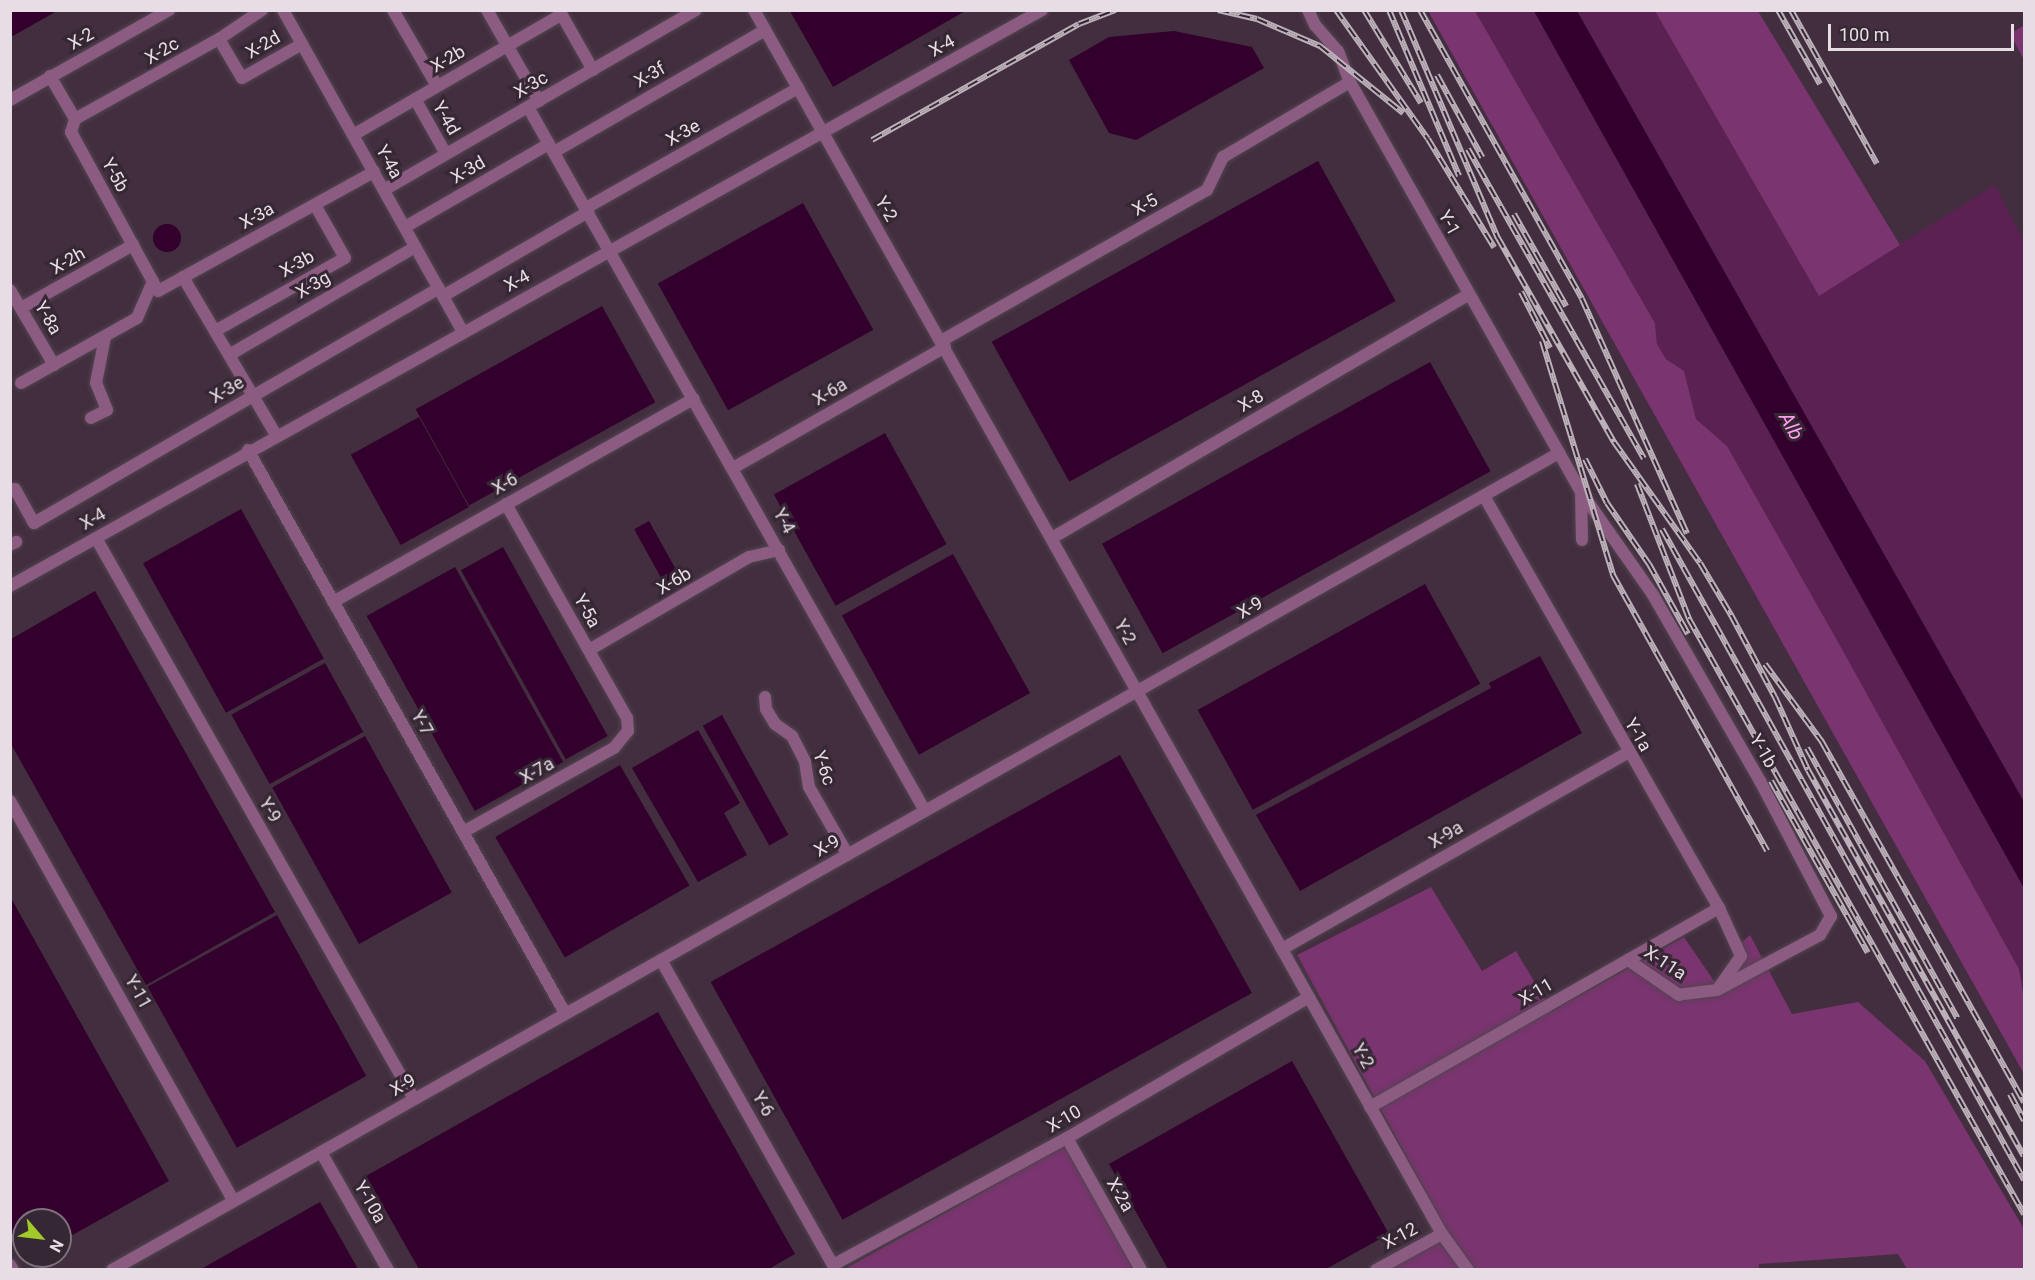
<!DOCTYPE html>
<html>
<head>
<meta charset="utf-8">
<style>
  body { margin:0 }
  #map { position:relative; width:2035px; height:1280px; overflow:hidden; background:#352733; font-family:Roboto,sans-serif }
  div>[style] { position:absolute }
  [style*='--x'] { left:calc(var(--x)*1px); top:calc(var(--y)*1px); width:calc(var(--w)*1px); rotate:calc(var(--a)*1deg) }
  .built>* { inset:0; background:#422e3e }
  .green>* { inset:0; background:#5a2152 }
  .forest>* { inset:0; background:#7a346f }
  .water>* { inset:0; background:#33002d; transform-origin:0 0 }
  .round { border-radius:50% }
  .roads { filter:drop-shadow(0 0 2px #51444f) drop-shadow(0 0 2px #51444f) }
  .minor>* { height:12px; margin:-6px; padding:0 6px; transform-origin:6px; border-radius:6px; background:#8b5b82 }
  .rail>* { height:6px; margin-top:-3px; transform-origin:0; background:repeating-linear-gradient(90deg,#352733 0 11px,#bcb1ba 0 22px); box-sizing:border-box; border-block:2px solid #bcb1ba }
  span { translate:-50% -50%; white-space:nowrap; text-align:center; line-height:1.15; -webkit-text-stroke:6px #352733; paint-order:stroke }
  .street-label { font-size:18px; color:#e7dde5 }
  .water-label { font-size:20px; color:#ff9ced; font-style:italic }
  .frame { position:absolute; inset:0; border:12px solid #e7dde5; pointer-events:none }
  .north { position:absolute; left:12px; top:1208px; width:60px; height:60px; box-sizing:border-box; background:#352733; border:2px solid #7c707a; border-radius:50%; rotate:118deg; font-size:16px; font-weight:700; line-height:24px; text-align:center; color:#e7dde5 }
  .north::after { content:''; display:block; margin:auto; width:21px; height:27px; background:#a1c92a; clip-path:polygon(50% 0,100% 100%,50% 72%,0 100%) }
  .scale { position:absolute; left:1828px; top:24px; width:186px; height:27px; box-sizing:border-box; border:3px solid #e7dde5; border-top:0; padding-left:8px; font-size:18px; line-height:21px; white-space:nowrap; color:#e7dde5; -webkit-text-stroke:4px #352733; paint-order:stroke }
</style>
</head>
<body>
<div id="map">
  <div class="built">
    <i style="clip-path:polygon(evenodd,10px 11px,1428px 11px,2024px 1074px,2024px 1269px,11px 1269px,10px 11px,24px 1220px,60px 1220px,60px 1256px,24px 1256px,24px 1220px)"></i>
    <i style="clip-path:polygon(1642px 11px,2024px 11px,2024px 688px)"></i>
  </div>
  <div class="green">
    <i style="clip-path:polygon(1475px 11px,1534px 11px,2024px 888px,2024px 997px,2019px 969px,1727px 446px,1696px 419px,1684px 372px,1666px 359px,1657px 344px,1655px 323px)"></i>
    <i style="clip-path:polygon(1577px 11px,1655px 11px,1819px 295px,1995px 185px,2024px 241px,2024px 802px)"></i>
  </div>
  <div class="forest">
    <i style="clip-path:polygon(1428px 11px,1475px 11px,1655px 323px,1657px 344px,1666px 359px,1684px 371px,1696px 419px,1727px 446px,1838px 642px,2019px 969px,2024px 997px,2024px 1074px)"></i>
    <i style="clip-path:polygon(1655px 11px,1758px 11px,1900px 245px,1819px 296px)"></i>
    <i style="clip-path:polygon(2024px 25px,2024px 60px,2010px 34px)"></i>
    <i style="clip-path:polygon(1431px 887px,1482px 971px,1516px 951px,1552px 1011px,1684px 937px,1714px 981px,1743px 963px,1741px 943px,1750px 935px,1792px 1014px,1858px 1002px,1925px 1061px,2024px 1229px,2024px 1269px,1907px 1269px,1898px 1254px,1759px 1264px,1759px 1270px,1375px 1269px,1447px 1231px,1297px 955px)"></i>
    <i style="clip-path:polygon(1065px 1146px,1136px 1269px,843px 1270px)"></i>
  </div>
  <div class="water">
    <i style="clip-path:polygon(11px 10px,57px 10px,57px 11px,11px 37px)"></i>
    <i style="clip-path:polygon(967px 10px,833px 87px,790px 11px,790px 10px)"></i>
    <i style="clip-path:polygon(1534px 11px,1577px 11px,2024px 802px,2024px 888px)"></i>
    <i style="clip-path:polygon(1174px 31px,1252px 47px,1264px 68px,1136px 140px,1109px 133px,1069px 60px,1109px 37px)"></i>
    <i style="left:1318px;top:161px;width:160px;height:373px;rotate:61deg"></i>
    <i style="left:803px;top:203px;width:145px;height:166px;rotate:61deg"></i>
    <i class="round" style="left:153px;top:224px;width:28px;height:28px"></i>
    <i style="left:602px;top:306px;width:110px;height:213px;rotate:61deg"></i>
    <i style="left:1430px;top:362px;width:125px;height:375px;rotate:61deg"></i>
    <i style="left:419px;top:417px;width:103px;height:78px;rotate:61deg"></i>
    <i style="left:885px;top:433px;width:127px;height:127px;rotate:61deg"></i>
    <i style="left:241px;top:509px;width:171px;height:112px;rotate:61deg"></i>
    <i style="left:649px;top:521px;width:63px;height:17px;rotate:61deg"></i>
    <i style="left:503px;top:547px;width:216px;height:48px;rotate:61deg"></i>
    <i style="left:953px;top:554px;width:159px;height:127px;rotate:61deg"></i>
    <i style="left:455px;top:567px;width:223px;height:101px;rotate:61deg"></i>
    <i style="left:1425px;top:584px;width:114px;height:260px;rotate:61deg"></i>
    <i style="clip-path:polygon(95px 591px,275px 912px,146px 985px,11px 744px,11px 639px)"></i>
    <i style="clip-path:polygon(1540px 656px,1582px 733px,1300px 891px,1256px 815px,1491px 688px,1489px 683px)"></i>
    <i style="left:325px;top:663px;width:79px;height:107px;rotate:61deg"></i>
    <i style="left:722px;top:715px;width:137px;height:22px;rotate:61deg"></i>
    <i style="clip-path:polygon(698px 730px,740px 803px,724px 813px,747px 855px,698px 882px,632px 768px)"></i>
    <i style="left:365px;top:736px;width:179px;height:106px;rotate:61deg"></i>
    <i style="left:1120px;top:755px;width:272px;height:468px;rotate:61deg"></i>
    <i style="left:620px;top:765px;width:139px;height:144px;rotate:60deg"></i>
    <i style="clip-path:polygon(11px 898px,169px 1181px,60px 1242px,60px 1220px,24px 1220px,24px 1256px,10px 1232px)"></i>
    <i style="left:277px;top:915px;width:184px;height:148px;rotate:61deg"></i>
    <i style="clip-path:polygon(658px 1012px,795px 1254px,767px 1270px,419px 1269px,366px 1176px)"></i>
    <i style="clip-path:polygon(1292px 1061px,1389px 1234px,1326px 1269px,1168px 1269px,1109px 1164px)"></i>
    <i style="clip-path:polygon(320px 1202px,358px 1269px,201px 1269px)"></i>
  </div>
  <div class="roads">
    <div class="minor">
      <i style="--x:283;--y:10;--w:369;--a:60.8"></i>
      <i style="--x:393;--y:10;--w:88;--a:59.9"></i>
      <i style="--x:487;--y:10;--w:105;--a:60.3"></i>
      <i style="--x:559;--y:10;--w:69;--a:60.5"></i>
      <i style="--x:754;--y:10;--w:1404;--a:60.66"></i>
      <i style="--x:1442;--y:1234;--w:44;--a:54.2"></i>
      <i style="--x:1308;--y:10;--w:17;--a:65"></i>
      <i style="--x:1315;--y:25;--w:35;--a:49"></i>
      <i style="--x:1338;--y:51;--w:33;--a:69"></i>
      <i style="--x:1350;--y:82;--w:471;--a:60.6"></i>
      <i style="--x:1581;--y:492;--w:48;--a:88.8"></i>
      <i style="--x:219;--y:39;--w:45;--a:59.5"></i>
      <i style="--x:242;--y:78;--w:69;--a:-29.5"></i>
      <i style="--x:50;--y:76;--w:50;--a:59.8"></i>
      <i style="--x:75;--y:119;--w:14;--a:107"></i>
      <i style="--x:71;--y:132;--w:181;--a:61.3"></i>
      <i style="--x:158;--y:291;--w:247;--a:-28.9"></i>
      <i style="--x:415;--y:99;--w:63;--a:60.6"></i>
      <i style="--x:10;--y:100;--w:183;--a:-29.5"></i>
      <i style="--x:528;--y:107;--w:808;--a:60.58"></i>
      <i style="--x:75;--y:119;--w:165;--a:-29.1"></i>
      <i style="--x:219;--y:39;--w:52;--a:-34"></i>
      <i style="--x:353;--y:135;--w:240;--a:-30"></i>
      <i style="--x:554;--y:152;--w:244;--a:-30"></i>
      <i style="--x:384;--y:190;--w:360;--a:-30"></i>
      <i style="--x:586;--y:208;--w:244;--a:-29.5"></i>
      <i style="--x:405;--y:227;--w:166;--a:-30"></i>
      <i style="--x:183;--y:277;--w:183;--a:59.5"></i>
      <i style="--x:10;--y:290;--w:87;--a:59.6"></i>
      <i style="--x:443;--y:296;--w:168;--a:-30.1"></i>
      <i style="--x:21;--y:308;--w:129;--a:-29.4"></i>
      <i style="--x:215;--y:331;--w:149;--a:-29.3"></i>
      <i style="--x:345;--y:258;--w:61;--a:-119.5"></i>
      <i style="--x:941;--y:341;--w:306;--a:-29.6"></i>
      <i style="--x:1207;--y:190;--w:37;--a:-64"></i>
      <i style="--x:1223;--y:157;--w:147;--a:-30.6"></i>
      <i style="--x:229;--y:355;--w:215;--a:-30.1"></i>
      <i style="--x:21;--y:383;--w:133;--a:-29.3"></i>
      <i style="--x:137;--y:318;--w:40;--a:-66.6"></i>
      <i style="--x:91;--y:418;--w:18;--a:-27"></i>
      <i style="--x:107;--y:410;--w:29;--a:-112"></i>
      <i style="--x:96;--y:383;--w:47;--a:-78.9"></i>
      <i style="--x:248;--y:450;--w:646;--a:60.62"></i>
      <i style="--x:733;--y:468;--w:244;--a:-29.7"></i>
      <i style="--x:10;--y:491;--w:5;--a:-22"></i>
      <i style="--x:15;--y:489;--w:39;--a:61"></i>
      <i style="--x:34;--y:523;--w:468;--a:-30.1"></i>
      <i style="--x:1581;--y:492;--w:126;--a:55"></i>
      <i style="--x:1653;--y:595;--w:215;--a:60.1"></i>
      <i style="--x:1760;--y:781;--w:153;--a:62.3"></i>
      <i style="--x:1831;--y:916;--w:22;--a:120"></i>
      <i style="--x:1820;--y:935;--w:117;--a:151.9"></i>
      <i style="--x:1717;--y:990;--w:38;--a:173"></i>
      <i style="--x:1679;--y:995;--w:62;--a:-145.5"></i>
      <i style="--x:1484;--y:496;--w:474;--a:60.3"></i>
      <i style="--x:1719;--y:908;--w:53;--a:65.4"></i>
      <i style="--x:1741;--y:956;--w:40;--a:124.9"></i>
      <i style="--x:96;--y:538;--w:645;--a:60.45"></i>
      <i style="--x:1052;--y:538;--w:482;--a:-30.3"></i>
      <i style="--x:10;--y:545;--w:7;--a:-27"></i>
      <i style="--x:10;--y:586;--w:1182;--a:-29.17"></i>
      <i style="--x:333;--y:602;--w:414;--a:-29.4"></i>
      <i style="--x:589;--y:650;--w:185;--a:-30.2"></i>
      <i style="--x:749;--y:557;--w:31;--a:-13"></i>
      <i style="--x:765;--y:697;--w:12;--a:85"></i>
      <i style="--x:766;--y:709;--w:17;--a:59"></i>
      <i style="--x:775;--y:724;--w:21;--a:35"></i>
      <i style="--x:792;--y:736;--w:29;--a:63"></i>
      <i style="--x:805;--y:762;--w:25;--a:81"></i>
      <i style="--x:809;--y:787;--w:78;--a:60.2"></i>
      <i style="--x:10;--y:801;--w:458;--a:60.8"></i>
      <i style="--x:463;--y:832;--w:173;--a:-29.1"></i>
      <i style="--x:614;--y:748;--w:22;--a:-51"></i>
      <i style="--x:628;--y:731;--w:13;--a:-94"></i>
      <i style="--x:627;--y:718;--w:246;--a:-119.5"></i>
      <i style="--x:1282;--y:949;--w:397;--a:-29.6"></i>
      <i style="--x:661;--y:960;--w:350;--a:60.6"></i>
      <i style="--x:833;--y:1265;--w:266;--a:-28.5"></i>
      <i style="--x:1067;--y:1138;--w:280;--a:-30.2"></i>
      <i style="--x:1370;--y:1107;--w:402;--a:-29.7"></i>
      <i style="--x:1067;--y:1138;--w:151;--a:60.7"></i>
      <i style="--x:321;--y:1152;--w:136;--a:60.4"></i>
      <i style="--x:10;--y:1265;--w:6;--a:59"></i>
      <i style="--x:112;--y:1270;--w:1662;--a:-29.45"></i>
      <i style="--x:1376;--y:1270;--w:75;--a:-28.6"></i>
    </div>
  </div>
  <div class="rail">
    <i style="--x:1218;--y:10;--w:40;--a:13"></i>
    <i style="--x:1257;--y:19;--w:69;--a:23.2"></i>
    <i style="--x:1320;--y:46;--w:107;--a:38.9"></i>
    <i style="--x:1336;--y:10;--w:158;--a:54.5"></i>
    <i style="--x:1428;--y:139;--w:127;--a:58.6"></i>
    <i style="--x:1364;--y:10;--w:109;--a:58.5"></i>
    <i style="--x:1389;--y:10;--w:180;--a:67.1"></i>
    <i style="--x:1401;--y:10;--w:248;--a:67"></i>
    <i style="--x:1498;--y:238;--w:235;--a:60.4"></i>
    <i style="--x:1614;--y:442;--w:148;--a:54.6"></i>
    <i style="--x:1700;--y:563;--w:61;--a:59.2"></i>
    <i style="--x:1731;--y:615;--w:93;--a:61.8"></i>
    <i style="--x:1775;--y:697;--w:80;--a:65.7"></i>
    <i style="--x:1808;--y:770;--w:442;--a:60.8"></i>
    <i style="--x:1420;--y:10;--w:331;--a:60.7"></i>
    <i style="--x:1582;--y:299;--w:257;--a:65.9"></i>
    <i style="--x:1778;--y:10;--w:85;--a:60.4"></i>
    <i style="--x:1791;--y:10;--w:176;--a:60.8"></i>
    <i style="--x:1437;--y:75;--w:94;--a:61.2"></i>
    <i style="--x:872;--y:140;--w:237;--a:-29.3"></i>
    <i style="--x:1079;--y:24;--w:39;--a:-21"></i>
    <i style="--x:1468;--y:149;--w:356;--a:60.4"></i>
    <i style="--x:1514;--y:214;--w:106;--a:60.5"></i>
    <i style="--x:1521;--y:292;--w:63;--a:62.6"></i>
    <i style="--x:1542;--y:341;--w:245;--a:73.1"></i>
    <i style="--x:1613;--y:575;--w:316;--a:60.8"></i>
    <i style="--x:1585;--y:459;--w:49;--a:63.4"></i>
    <i style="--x:1607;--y:503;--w:74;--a:55.5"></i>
    <i style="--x:1649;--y:564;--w:80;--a:60.9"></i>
    <i style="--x:1637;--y:484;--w:145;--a:68.9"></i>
    <i style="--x:1689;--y:619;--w:683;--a:60.62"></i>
    <i style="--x:1662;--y:529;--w:745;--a:60.92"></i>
    <i style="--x:1765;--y:664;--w:97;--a:53.8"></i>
    <i style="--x:1822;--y:742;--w:413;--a:60.7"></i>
    <i style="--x:1807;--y:748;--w:309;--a:60.9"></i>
    <i style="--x:1771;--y:781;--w:197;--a:60.6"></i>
    <i style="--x:2010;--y:1094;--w:30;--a:62"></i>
  </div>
  <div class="street-label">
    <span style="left:81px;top:39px;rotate:-29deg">X-2</span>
    <span style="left:263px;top:45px;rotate:-30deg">X-2d</span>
    <span style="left:942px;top:46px;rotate:-29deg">X-4</span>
    <span style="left:162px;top:51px;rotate:-30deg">X-2c</span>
    <span style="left:448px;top:59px;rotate:-30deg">X-2b</span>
    <span style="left:650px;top:75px;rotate:-30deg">X-3f</span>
    <span style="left:531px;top:85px;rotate:-30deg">X-3c</span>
    <span style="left:446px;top:118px;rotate:60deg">Y-4d</span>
    <span style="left:683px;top:133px;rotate:-29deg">X-3e</span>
    <span style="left:389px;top:162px;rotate:61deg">Y-4a</span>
    <span style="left:468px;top:170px;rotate:-30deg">X-3d</span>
    <span style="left:115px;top:175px;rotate:61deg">Y-5b</span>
    <span style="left:1145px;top:205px;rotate:-29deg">X-5</span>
    <span style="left:886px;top:209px;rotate:60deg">Y-2</span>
    <span style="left:257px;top:216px;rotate:-29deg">X-3a</span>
    <span style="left:1449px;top:223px;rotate:61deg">Y-1</span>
    <span style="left:68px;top:261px;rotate:-29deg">X-2h</span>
    <span style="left:297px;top:264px;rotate:-29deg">X-3b</span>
    <span style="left:517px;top:281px;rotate:-29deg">X-4</span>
    <span style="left:313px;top:285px;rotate:-30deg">X-3g</span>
    <span style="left:48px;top:318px;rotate:60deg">Y-8a</span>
    <span style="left:227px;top:390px;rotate:-30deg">X-3e</span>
    <span style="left:830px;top:392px;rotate:-30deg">X-6a</span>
    <span style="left:1251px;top:401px;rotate:-30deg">X-8</span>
    <span style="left:505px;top:484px;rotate:-29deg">X-6</span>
    <span style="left:93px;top:519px;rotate:-30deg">X-4</span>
    <span style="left:784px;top:521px;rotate:61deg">Y-4</span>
    <span style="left:674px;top:581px;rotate:-30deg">X-6b</span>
    <span style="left:1250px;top:608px;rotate:-29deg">X-9</span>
    <span style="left:587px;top:611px;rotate:61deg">Y-5a</span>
    <span style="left:1125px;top:632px;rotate:61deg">Y-2</span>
    <span style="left:422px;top:723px;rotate:61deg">Y-7</span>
    <span style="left:1638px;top:735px;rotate:60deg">Y-1a</span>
    <span style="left:1763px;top:751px;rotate:60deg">Y-1b</span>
    <span style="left:824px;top:768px;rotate:71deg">Y-6c</span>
    <span style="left:537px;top:771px;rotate:-29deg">X-7a</span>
    <span style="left:270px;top:810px;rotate:60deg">Y-9</span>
    <span style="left:1446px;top:835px;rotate:-30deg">X-9a</span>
    <span style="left:827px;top:846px;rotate:-29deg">X-9</span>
    <span style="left:1665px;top:963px;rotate:33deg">X-11a</span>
    <span style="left:138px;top:992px;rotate:61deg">Y-11</span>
    <span style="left:1536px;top:992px;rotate:-30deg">X-11</span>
    <span style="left:1363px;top:1056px;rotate:61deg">Y-2</span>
    <span style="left:403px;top:1085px;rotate:-30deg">X-9</span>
    <span style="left:763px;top:1104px;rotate:61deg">Y-6</span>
    <span style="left:1064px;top:1119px;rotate:-30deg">X-10</span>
    <span style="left:1120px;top:1195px;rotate:60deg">X-2a</span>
    <span style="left:370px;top:1202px;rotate:60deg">Y-10a</span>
    <span style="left:1400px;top:1236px;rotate:-28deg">X-12</span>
  </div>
  <div class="water-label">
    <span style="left:1791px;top:426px;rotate:61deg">Alb</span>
  </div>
  <div class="frame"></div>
  <div class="north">N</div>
  <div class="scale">100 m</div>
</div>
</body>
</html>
